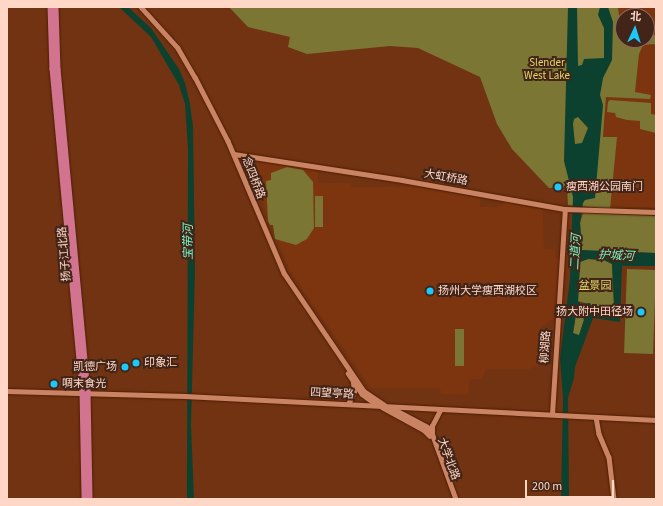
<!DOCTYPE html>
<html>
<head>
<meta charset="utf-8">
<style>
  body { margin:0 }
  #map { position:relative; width:663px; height:506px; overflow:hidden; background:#723312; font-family:"Source Sans 3","Noto Sans SC",sans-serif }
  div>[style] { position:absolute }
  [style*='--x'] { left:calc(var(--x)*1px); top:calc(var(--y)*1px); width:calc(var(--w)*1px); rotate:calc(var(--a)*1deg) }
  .built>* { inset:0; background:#7c350f }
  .green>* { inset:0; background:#7b7633; transform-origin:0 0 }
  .water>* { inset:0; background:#0b412e }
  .roads { filter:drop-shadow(0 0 1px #4d1e05) drop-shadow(0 0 1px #4d1e05) }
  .minor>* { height:4.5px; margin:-2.25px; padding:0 2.25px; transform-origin:2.25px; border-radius:2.25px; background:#ca8363 }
  .major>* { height:5.5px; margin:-2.75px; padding:0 2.75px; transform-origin:2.75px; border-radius:2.75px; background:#d2748f }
  .dots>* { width:11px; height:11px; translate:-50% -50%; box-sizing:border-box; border:2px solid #422518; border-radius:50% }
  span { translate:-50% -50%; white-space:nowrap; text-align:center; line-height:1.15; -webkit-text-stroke:4px #422518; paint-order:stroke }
  .park-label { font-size:11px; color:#e1d866 }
  .street-label { font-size:11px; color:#fed7c6 }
  .poi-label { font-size:11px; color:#fed7c6 }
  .left { translate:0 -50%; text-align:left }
  .right { translate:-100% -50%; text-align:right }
  .water-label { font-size:12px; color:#77f7c4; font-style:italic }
  .frame { position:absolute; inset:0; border:8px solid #fed7c6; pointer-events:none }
  .north { position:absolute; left:615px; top:8px; width:40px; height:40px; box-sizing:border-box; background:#422518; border:1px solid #8d6c5e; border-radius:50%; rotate:4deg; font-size:11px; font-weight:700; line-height:16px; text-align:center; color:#fed7c6 }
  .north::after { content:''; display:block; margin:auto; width:14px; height:18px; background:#1bcafc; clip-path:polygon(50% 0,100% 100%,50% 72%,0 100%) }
  .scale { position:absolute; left:525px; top:480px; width:89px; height:18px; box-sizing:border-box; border:2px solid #fed7c6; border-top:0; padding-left:5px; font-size:12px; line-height:14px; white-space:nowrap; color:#fed7c6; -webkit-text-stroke:3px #422518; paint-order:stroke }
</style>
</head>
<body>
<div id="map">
  <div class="built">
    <i style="clip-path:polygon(evenodd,616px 7px,656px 7px,656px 208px,601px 206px,602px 153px,616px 7px,623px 16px,647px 16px,647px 40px,623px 40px,623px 16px)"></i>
    <i style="clip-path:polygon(249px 161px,318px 169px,318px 183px,351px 183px,351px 187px,410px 187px,410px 185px,480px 197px,480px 207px,502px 207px,503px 201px,543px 210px,544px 249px,555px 249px,555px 258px,559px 259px,554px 318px,541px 327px,540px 349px,544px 363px,530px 369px,486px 369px,482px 379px,470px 379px,468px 395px,441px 394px,440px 388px,371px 388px,290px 271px,246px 163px)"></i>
  </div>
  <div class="green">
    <i style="clip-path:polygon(229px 7px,618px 7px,620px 23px,623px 24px,623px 40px,647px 40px,647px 35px,656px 35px,656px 47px,654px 44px,643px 45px,639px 54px,635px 92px,651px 95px,650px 99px,606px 97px,603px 137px,617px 137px,610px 209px,568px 205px,567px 187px,549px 188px,512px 149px,497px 124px,480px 77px,418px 48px,390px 46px,307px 54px,288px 47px,290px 37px,248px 27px)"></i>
    <i style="clip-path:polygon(610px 100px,651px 103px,651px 114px,656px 115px,656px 133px,640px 129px,640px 121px,627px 120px,616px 117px,615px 113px,607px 112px,608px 102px)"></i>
    <i style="clip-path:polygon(287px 167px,303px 170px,313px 182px,314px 228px,307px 239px,296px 245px,275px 239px,273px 225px,270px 225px,268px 221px,266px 181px,271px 180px,271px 173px)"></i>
    <i style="left:315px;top:196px;width:8px;height:31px"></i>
    <i style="clip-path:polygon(583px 213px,656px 216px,656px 253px,582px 251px,580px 223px)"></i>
    <i style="clip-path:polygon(588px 259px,604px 260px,612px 264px,614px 305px,610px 312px,594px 312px,592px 305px,578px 301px,580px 262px)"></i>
    <i style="left:627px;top:269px;width:29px;height:84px;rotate:2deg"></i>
    <i style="clip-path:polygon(580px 307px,584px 320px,579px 336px,573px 333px,577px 308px)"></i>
    <i style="left:464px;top:329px;width:37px;height:9px;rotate:90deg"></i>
  </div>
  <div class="water">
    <i style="clip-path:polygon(119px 7px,128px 7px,151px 28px,179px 69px,185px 83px,190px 104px,193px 127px,195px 270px,191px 425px,194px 499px,187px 499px,188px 149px,185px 104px,179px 85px,151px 37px)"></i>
    <i style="clip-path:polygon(evenodd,568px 7px,577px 7px,578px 66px,582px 65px,584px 59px,604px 58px,604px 28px,598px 15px,600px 7px,608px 7px,613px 22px,612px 60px,603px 78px,600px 95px,603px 105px,595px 198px,585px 200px,583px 203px,580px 223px,582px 250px,656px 253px,656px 266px,622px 266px,620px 322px,593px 318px,575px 367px,574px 378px,568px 398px,569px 499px,561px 499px,563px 399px,560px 358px,570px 279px,573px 197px,564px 161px,568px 7px,578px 117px,588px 128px,582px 143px,575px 144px,573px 124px,574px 119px,578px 117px,568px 7px,588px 259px,604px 260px,612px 264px,614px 305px,610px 312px,594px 312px,590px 303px,581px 304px,578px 301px,580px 262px,588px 259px,568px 7px,580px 307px,584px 320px,579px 335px,573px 333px,577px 308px,580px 307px)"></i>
  </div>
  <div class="roads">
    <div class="minor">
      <i style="--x:141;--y:7;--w:55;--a:47.9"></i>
      <i style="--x:178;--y:48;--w:34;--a:60"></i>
      <i style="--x:195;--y:77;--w:72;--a:62.7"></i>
      <i style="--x:228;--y:141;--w:143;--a:67"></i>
      <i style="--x:284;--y:273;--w:143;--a:55.9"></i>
      <i style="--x:364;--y:391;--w:25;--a:34"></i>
      <i style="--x:234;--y:154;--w:170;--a:8.8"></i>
      <i style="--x:402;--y:180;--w:166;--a:10.1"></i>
      <i style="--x:565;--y:209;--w:91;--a:1.9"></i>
      <i style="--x:348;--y:373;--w:25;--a:56"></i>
      <i style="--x:362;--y:394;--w:17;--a:36"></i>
      <i style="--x:7;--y:391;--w:178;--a:1.6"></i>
      <i style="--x:185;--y:396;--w:472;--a:2.9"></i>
      <i style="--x:348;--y:404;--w:13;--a:-63"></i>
      <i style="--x:354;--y:392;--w:10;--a:-96"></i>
      <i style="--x:382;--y:407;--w:48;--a:28.7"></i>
      <i style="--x:424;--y:430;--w:8;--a:45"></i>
      <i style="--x:392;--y:408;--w:40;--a:28"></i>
      <i style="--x:427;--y:427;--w:8;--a:50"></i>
      <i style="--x:432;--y:433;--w:70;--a:70"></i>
      <i style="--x:552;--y:414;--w:205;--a:-86.4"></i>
      <i style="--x:596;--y:417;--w:17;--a:80"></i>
      <i style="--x:599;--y:434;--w:25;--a:67"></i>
      <i style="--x:609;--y:457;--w:42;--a:83.2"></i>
      <i style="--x:432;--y:433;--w:7;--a:-90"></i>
      <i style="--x:432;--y:426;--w:18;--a:-63"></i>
    </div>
    <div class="major">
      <i style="--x:51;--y:7;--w:62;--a:88.2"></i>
      <i style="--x:53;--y:69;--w:324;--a:84.7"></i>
      <i style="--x:83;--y:392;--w:107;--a:88.9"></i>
      <i style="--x:56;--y:7;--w:62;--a:88.2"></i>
      <i style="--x:58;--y:69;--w:324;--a:84.7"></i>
      <i style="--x:88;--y:392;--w:107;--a:88.9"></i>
    </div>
  </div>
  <div class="dots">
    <i style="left:558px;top:187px;background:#1bcafc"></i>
    <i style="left:430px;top:291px;background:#1bcafc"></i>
    <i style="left:641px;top:312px;background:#1bcafc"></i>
    <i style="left:136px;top:363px;background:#1bcafc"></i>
    <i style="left:125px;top:367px;background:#1bcafc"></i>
    <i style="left:54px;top:384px;background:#1bcafc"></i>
  </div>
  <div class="park-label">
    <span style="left:547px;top:70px">Slender<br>West Lake</span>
    <span style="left:595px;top:286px">盆景园</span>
  </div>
  <div class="street-label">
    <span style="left:253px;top:178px;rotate:69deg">念四桥路</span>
    <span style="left:446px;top:178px;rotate:10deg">大虹桥路</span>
    <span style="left:65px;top:254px;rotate:-95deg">扬子江北路</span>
    <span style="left:546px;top:347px;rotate:-86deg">柳湖路</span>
    <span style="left:332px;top:394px;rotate:3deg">四望亭路</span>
    <span style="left:448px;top:459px;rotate:70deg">大学北路</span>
  </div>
  <div class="poi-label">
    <span class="left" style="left:566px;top:187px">瘦西湖公园南门</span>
    <span class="left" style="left:438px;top:291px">扬州大学瘦西湖校区</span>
    <span class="right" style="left:633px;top:312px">扬大附中田径场</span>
    <span class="left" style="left:144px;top:363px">印象汇</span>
    <span class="right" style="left:117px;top:367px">凯德广场</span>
    <span class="left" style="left:62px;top:384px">啁末食光</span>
  </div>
  <div class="water-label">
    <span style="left:189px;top:242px;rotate:-90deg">宝带河</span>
    <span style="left:576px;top:252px;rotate:-87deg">二道河</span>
    <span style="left:616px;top:256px;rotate:3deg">护城河</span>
  </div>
  <div class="frame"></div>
  <div class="north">北</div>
  <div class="scale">200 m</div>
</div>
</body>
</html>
